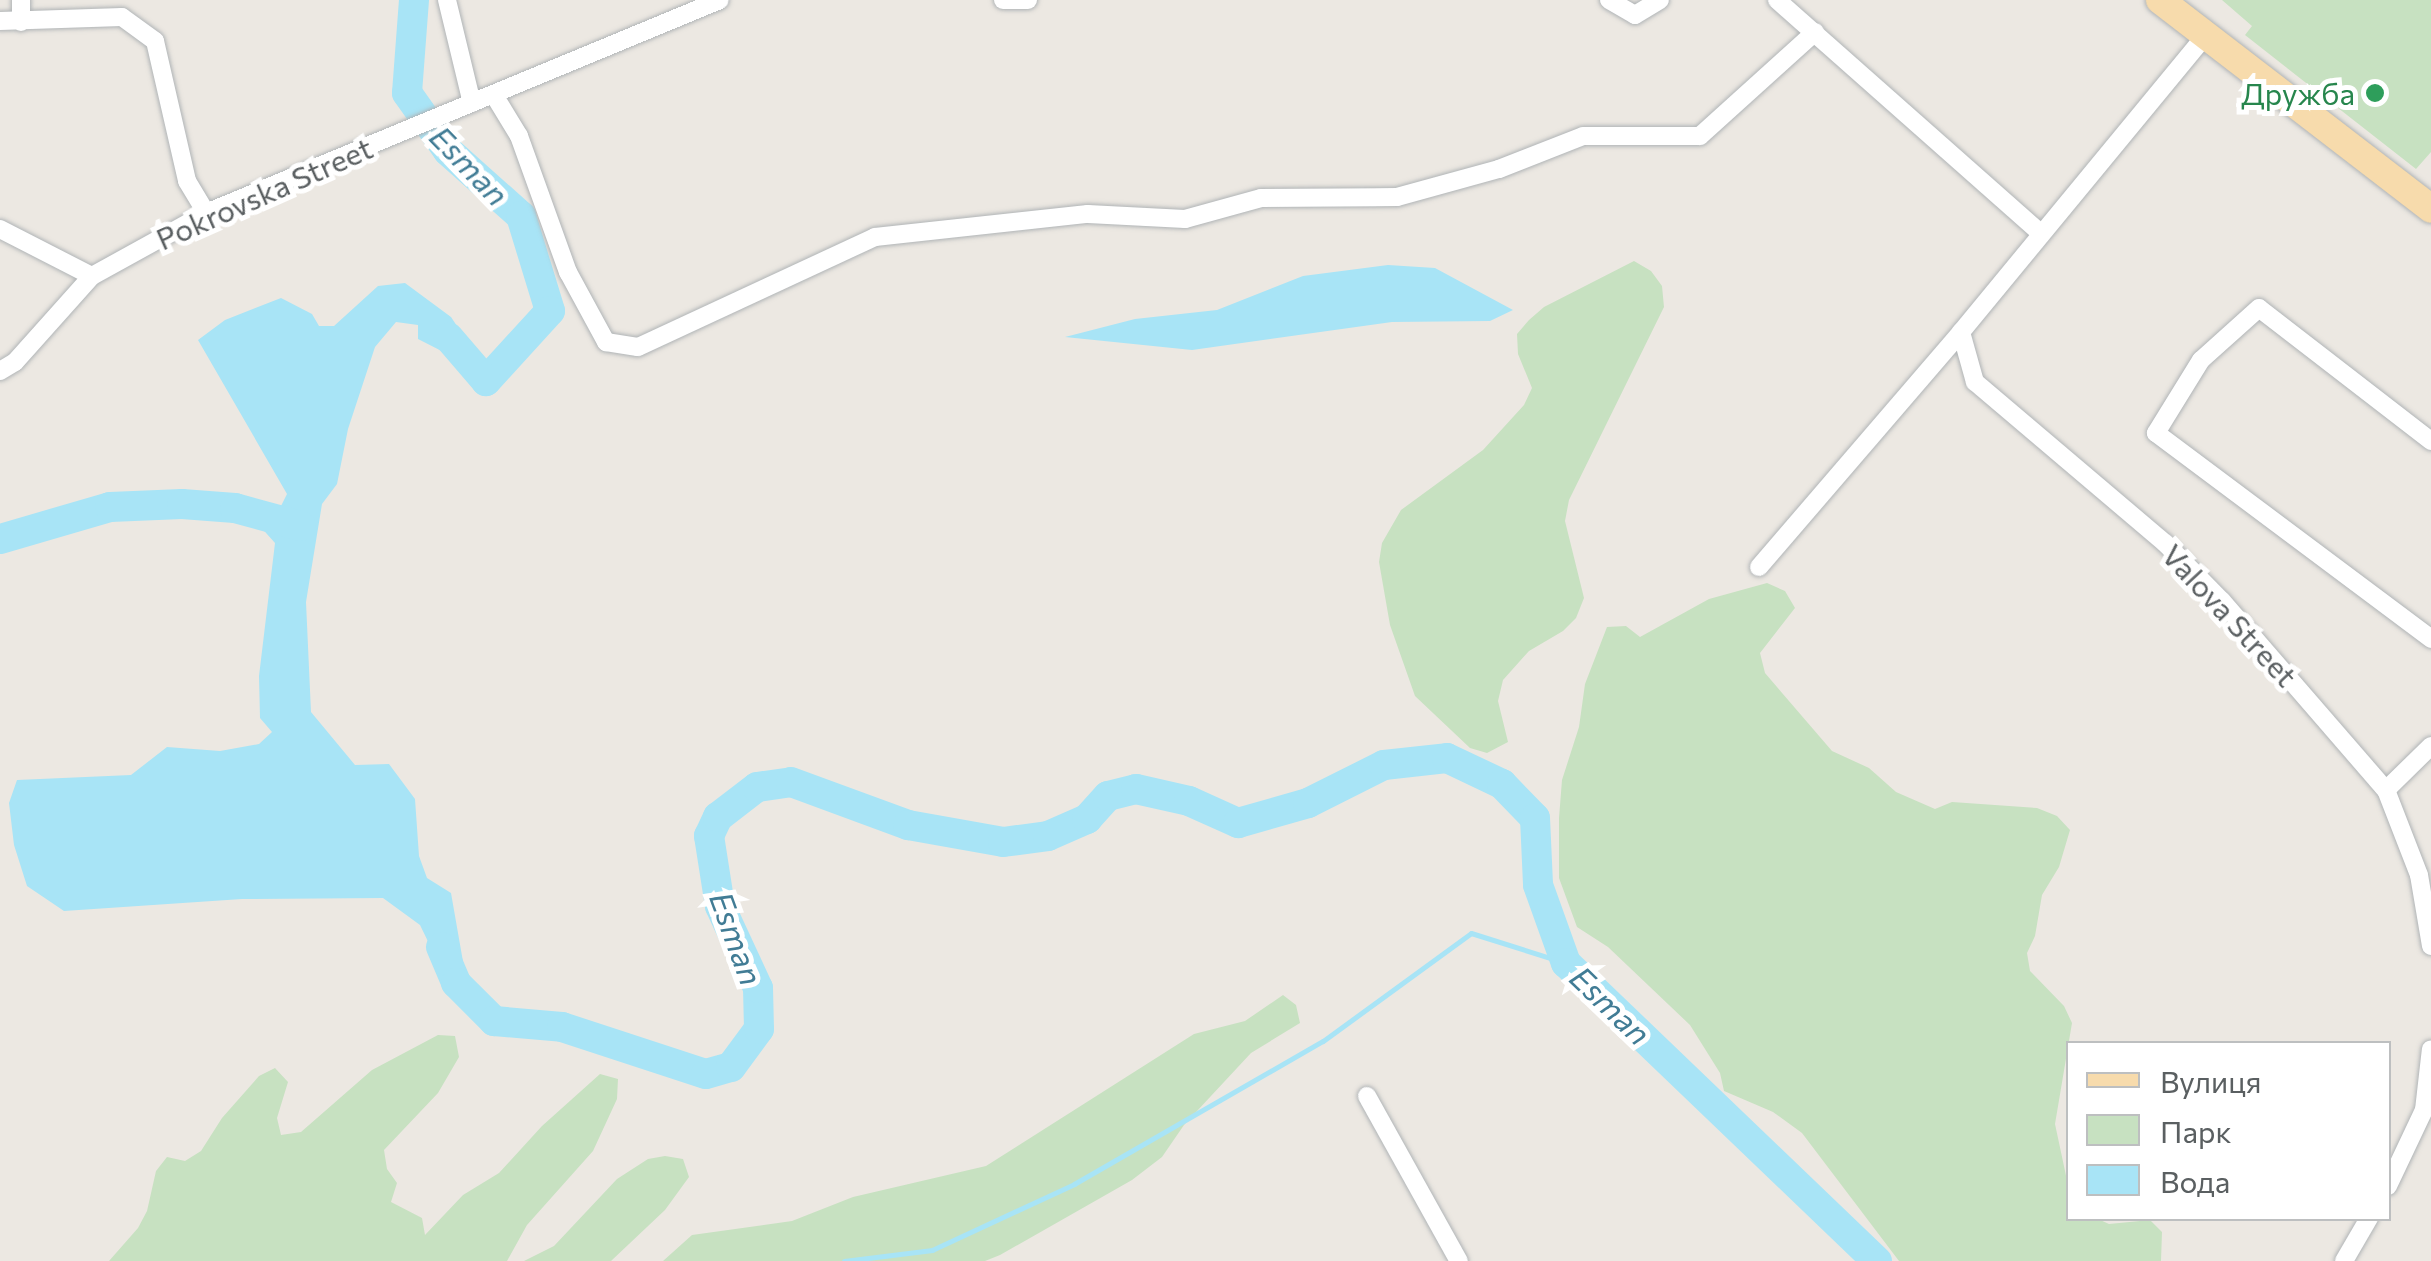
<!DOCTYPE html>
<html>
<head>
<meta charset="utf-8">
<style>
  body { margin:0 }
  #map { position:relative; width:2431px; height:1261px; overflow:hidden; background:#ece8e2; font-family:Commissioner,sans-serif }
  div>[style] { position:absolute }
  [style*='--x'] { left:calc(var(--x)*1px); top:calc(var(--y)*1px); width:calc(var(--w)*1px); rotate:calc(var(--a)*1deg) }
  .green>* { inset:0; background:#c7e1c1 }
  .water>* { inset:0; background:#a8e4f6 }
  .stream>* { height:5px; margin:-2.5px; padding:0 2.5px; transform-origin:2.5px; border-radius:2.5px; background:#a8e4f6 }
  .river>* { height:30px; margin:-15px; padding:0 15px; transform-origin:15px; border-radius:15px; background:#a8e4f6 }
  .roads { filter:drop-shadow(0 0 2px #b0b4b6) drop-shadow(0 0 2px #b0b4b6) }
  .minor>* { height:18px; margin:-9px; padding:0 9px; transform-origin:9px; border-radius:9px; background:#fff }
  .primary>* { height:28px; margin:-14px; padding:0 14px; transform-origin:14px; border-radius:14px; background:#f7dbac }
  .dots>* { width:28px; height:28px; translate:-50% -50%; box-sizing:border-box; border:5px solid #fff; border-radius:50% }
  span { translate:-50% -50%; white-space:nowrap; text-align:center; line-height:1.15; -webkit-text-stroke:10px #fff; paint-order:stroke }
  .leisure-label { font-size:30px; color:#27864d }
  .right { translate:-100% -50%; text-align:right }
  .street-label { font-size:30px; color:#5a5f61 }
  .water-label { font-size:32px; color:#417c95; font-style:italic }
  .legend { position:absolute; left:2066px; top:1041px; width:325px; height:180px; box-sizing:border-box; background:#fff; border:2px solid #bdbfc0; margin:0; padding:12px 18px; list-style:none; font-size:30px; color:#5a5f61 }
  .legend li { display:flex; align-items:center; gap:20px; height:50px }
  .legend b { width:50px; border:2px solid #bdbfc0 }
</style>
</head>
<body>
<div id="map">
  <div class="green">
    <i style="clip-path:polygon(2222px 0,2431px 0,2431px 152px,2416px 169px,2245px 35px,2252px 26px)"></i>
    <i style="clip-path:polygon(1634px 261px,1651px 271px,1662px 286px,1664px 307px,1569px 500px,1565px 521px,1584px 598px,1576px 618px,1563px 631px,1529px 651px,1503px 680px,1498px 701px,1508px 742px,1487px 753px,1470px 748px,1415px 696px,1390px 625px,1379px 562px,1382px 543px,1401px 510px,1483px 450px,1524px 405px,1532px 388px,1518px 354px,1517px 334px,1529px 320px,1544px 307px)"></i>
    <i style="clip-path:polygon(1767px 583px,1785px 591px,1795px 608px,1760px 653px,1765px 673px,1832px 751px,1869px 768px,1896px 792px,1935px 809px,1952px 802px,2037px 808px,2057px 816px,2070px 830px,2059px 867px,2042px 895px,2035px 936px,2027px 953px,2030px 971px,2064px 1006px,2072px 1023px,2055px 1124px,2068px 1185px,2068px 1218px,2098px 1219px,2109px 1224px,2150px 1220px,2162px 1232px,2161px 1261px,1899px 1261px,1802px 1133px,1773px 1112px,1724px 1091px,1720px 1073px,1690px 1025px,1608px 947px,1577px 927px,1559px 878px,1559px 818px,1562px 780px,1579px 727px,1585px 684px,1607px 627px,1626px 626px,1640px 637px,1709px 599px)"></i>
    <i style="clip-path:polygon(1283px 995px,1296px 1005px,1300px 1023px,1251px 1053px,1184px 1125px,1162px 1157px,1132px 1180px,1000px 1255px,985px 1261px,663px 1261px,692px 1235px,792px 1221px,853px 1197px,986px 1166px,1194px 1034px,1245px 1021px)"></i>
    <i style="clip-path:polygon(438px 1035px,455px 1036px,459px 1057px,438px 1093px,384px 1150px,387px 1169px,397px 1183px,391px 1202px,422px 1218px,425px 1235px,463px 1195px,499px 1173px,542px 1126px,600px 1074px,618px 1079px,617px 1099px,593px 1151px,527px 1225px,507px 1261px,109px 1261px,138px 1228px,147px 1211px,156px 1171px,167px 1157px,185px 1161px,201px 1151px,222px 1118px,259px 1076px,275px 1068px,288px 1082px,277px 1118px,281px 1135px,301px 1132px,372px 1070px)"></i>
    <i style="clip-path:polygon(665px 1156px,683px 1159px,689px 1177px,665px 1210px,611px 1261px,524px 1261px,554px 1246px,617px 1179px,648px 1159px)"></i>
  </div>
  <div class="water">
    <i style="clip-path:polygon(1388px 265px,1435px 268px,1513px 310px,1490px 321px,1392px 322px,1192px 350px,1065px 337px,1135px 319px,1217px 310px,1303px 276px)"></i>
    <i style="clip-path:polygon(405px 283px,451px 317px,465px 338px,475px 368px,418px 339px,418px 325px,396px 322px,375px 347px,348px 429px,337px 484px,322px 504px,306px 602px,311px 712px,355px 765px,389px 764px,415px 799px,419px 856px,427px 878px,451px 893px,465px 973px,456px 983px,438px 962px,420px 925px,383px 898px,242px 899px,64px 911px,27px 886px,14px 845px,9px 803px,17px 780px,131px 775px,167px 747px,220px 751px,259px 744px,272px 732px,260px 718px,259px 676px,275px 543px,258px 524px,275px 518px,287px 494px,198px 340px,225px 320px,281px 298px,312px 314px,319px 326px,334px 326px,378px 286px)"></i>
  </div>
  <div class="stream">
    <i style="--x:844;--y:1261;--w:89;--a:-7.1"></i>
    <i style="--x:932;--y:1250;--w:157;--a:-24.9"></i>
    <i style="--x:1074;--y:1184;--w:287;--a:-29.9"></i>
    <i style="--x:1323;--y:1041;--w:183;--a:-36.1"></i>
    <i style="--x:1471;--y:933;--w:100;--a:17.5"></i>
  </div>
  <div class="river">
    <i style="--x:414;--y:0;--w:93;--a:94.3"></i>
    <i style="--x:407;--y:93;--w:71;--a:54.7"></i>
    <i style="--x:448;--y:151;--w:98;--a:41.7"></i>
    <i style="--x:521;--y:216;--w:99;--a:73"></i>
    <i style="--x:550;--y:311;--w:95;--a:132.4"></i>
    <i style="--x:486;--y:381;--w:57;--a:-130.7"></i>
    <i style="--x:0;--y:539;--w:115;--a:-16.2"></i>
    <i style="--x:110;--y:507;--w:72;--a:-2.4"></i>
    <i style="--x:182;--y:504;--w:53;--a:4.3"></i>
    <i style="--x:235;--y:508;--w:68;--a:15.3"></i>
    <i style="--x:441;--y:947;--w:39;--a:67"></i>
    <i style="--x:456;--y:983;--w:54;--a:45"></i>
    <i style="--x:494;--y:1021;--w:68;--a:5"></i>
    <i style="--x:562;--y:1027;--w:151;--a:18.1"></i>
    <i style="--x:706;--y:1074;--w:26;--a:-16"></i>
    <i style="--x:731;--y:1067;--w:47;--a:-53.6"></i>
    <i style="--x:759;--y:1029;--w:41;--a:-91.4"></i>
    <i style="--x:758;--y:988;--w:90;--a:-114.9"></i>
    <i style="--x:720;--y:906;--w:71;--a:-98.9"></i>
    <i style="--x:709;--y:836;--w:21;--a:-65"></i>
    <i style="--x:718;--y:817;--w:49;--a:-37.6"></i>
    <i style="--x:757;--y:787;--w:34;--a:-8"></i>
    <i style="--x:791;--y:782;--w:125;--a:20.2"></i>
    <i style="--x:908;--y:825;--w:97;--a:10.1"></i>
    <i style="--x:1003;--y:842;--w:45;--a:-7.6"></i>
    <i style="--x:1048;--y:836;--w:43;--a:-23.6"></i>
    <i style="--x:1087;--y:819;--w:31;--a:-48"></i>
    <i style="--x:1108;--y:796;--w:29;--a:-14"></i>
    <i style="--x:1136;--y:789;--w:54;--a:12.8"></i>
    <i style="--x:1189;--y:801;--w:54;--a:24.2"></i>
    <i style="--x:1238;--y:823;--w:73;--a:-15.9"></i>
    <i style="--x:1308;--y:803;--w:85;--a:-26.6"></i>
    <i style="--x:1384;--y:765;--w:63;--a:-6.3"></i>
    <i style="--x:1447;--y:758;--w:61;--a:25.3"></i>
    <i style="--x:1502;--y:784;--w:47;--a:45.9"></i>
    <i style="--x:1535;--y:818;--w:67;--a:87.4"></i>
    <i style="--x:1538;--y:885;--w:83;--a:70.3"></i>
    <i style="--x:1566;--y:963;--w:431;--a:43.8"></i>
  </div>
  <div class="roads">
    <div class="minor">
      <i style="--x:21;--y:0;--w:22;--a:90"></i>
      <i style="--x:447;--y:0;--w:106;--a:76.4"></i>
      <i style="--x:1003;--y:0;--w:25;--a:0"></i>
      <i style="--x:1609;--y:0;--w:30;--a:30"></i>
      <i style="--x:1635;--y:15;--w:29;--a:-31"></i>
      <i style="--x:1777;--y:0;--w:351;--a:41.5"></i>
      <i style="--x:0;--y:21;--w:122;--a:-1.9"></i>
      <i style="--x:122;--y:17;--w:41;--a:36"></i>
      <i style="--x:155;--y:41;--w:144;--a:77.1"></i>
      <i style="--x:187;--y:181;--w:37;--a:59"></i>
      <i style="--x:494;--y:95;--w:48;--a:58.6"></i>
      <i style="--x:519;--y:136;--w:145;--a:70.2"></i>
      <i style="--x:568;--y:272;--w:80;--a:61.5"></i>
      <i style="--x:606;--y:342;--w:32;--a:9"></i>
      <i style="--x:638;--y:347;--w:261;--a:-24.9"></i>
      <i style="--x:875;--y:237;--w:214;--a:-6.2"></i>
      <i style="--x:1088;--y:214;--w:97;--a:3"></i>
      <i style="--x:1185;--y:219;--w:79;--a:-15.4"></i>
      <i style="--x:1261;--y:198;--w:136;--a:-0.4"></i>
      <i style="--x:1397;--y:197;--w:106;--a:-15.4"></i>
      <i style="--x:1499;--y:169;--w:90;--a:-21.4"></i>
      <i style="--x:1583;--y:136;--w:117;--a:0"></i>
      <i style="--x:1700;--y:136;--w:155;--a:-42.1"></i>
      <i style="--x:0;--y:229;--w:103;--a:27.1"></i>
      <i style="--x:1961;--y:332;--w:52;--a:74.4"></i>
      <i style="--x:1975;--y:382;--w:249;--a:40.3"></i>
      <i style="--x:2165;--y:543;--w:81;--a:45.5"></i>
      <i style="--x:2222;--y:601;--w:250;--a:49.1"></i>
      <i style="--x:2386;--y:790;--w:91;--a:68.8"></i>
      <i style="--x:2419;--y:875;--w:72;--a:80.4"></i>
      <i style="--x:0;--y:371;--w:17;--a:-31"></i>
      <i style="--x:15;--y:362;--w:115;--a:-48.2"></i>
      <i style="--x:92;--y:276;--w:130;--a:-28.9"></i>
      <i style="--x:206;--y:213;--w:556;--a:-22.51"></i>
      <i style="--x:2431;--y:441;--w:217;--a:-142.3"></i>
      <i style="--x:2259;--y:308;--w:78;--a:138.1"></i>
      <i style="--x:2201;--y:360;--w:86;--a:121.7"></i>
      <i style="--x:2156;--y:433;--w:344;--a:36.8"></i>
      <i style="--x:1759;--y:567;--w:310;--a:-49.3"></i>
      <i style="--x:1961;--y:332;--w:384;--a:-50.5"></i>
      <i style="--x:2386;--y:790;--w:63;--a:-44.4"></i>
      <i style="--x:1367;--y:1096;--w:189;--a:60.9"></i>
      <i style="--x:2388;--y:1186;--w:84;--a:-64.7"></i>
      <i style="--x:2424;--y:1110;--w:61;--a:-83.5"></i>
      <i style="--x:2344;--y:1261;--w:50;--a:-59.8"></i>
    </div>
    <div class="primary">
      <i style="--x:2160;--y:0;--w:342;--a:37.6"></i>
    </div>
  </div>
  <div class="dots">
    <i style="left:2375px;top:93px;background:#2e9e5b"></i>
  </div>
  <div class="leisure-label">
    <span class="right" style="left:2355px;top:93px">Дружба</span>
  </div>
  <div class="street-label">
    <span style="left:264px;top:193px;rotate:-24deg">Pokrovska Street</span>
    <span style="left:2230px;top:615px;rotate:47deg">Valova Street</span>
  </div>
  <div class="water-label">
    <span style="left:470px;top:165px;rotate:46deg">Esman</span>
    <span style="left:737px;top:938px;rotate:70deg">Esman</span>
    <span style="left:1611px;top:1005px;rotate:44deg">Esman</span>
  </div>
  <ul class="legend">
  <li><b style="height:12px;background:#f7dbac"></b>Вулиця</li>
  <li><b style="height:28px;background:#c7e1c1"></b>Парк</li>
  <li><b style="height:28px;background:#a8e4f6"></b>Вода</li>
  </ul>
</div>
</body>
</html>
